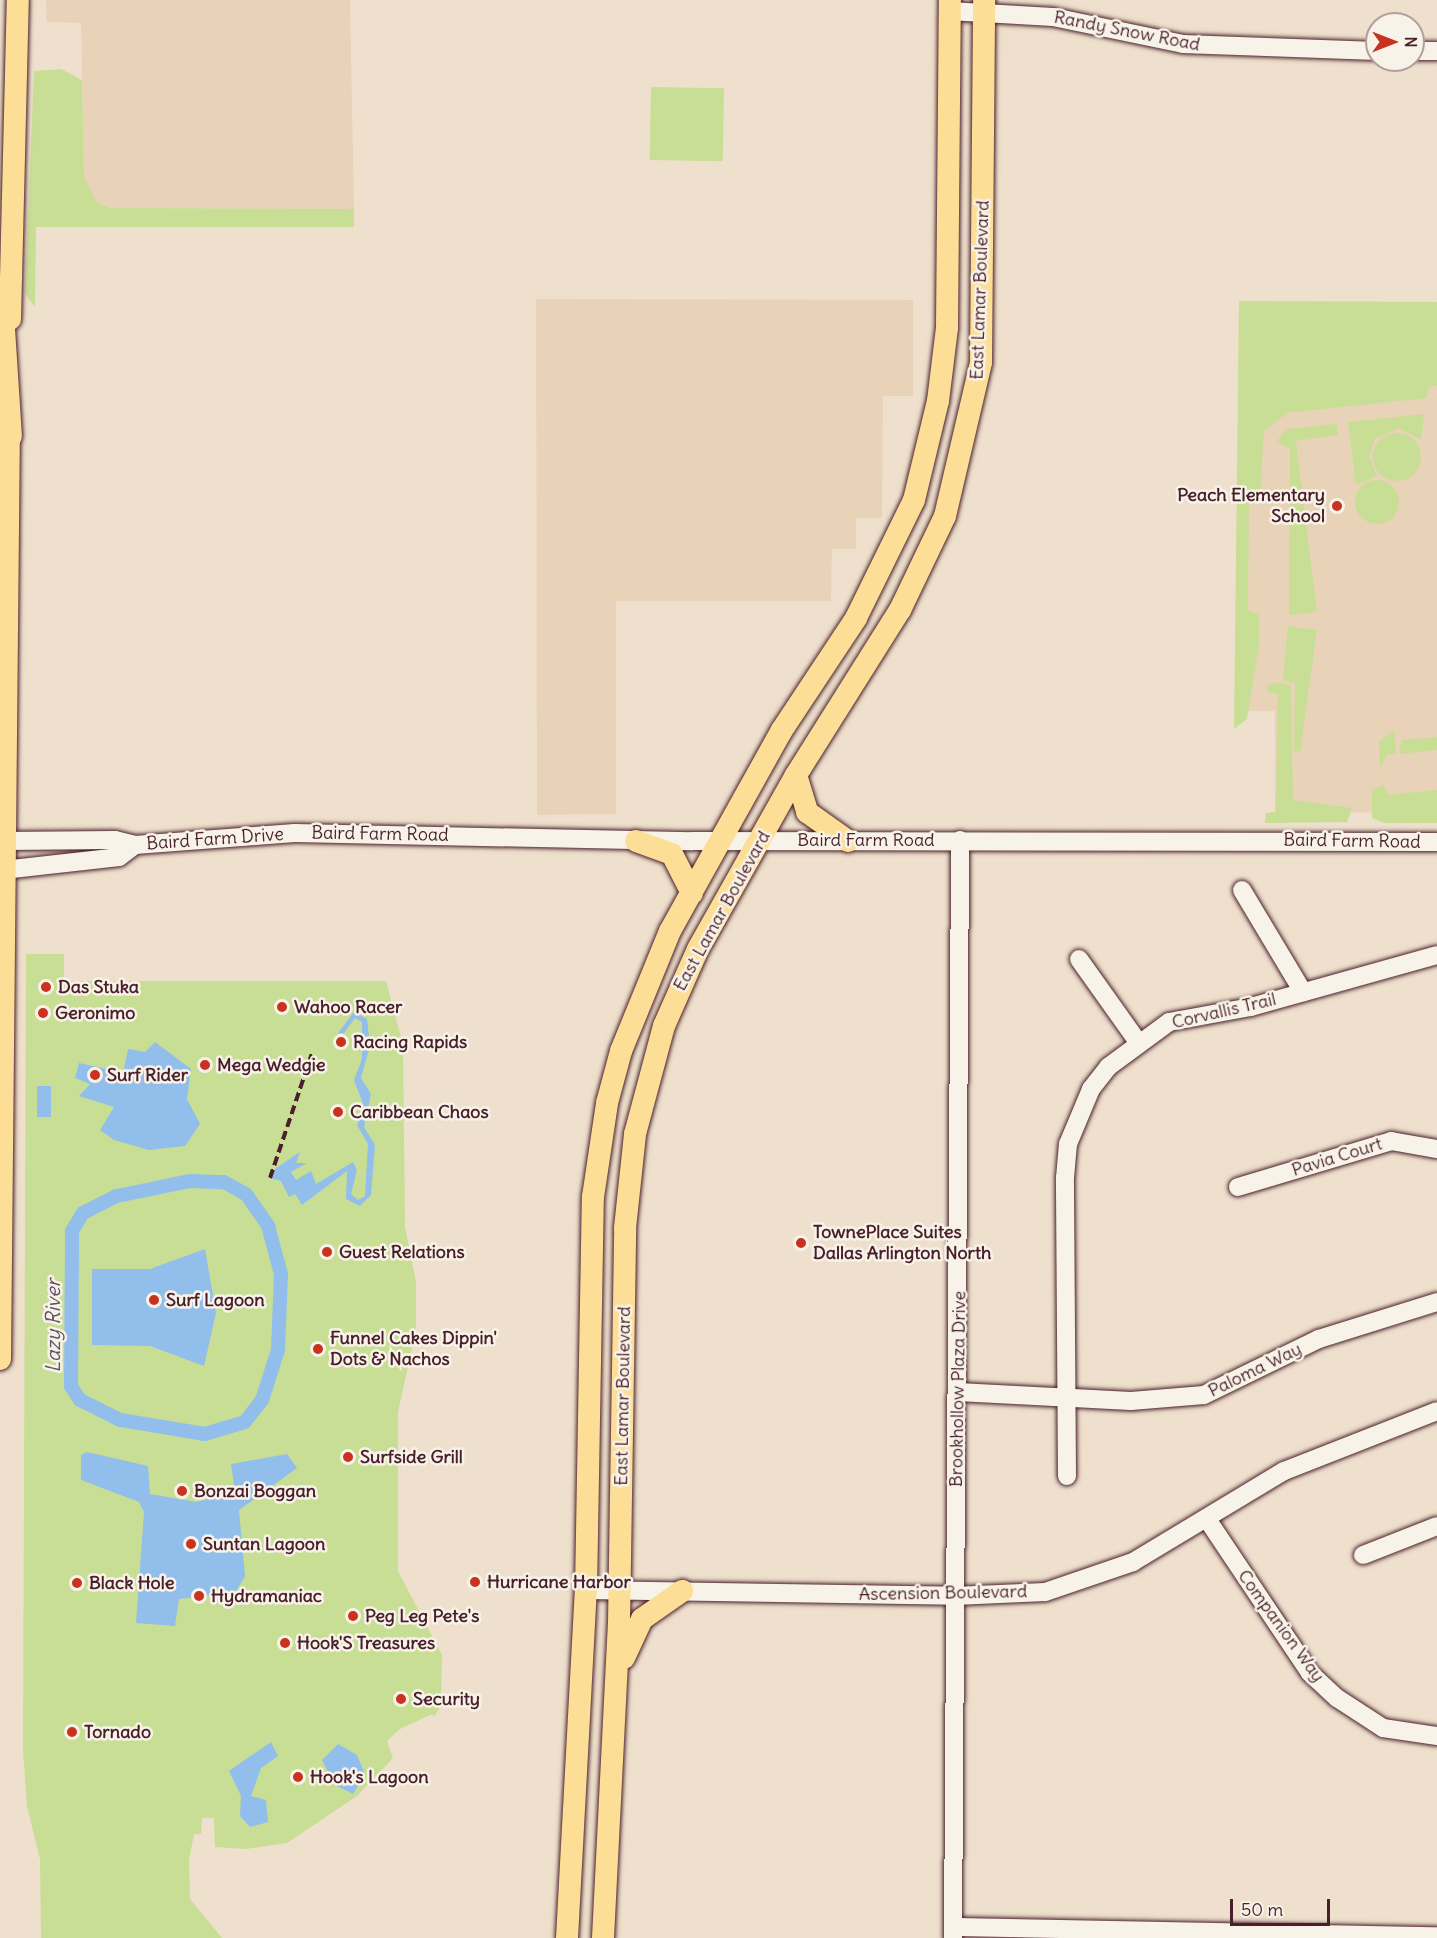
<!DOCTYPE html>
<html>
<head>
<meta charset="utf-8">
<style>
  body { margin:0 }
  #map { position:relative; width:1437px; height:1938px; overflow:hidden; background:#eee0cc; font-family:Delius,sans-serif }
  div>[style] { position:absolute }
  [style*='--x'] { left:calc(var(--x)*1px); top:calc(var(--y)*1px); width:calc(var(--w)*1px); rotate:calc(var(--a)*1deg) }
  .built>* { inset:0; background:#e8d3b8 }
  .green>* { inset:0; background:#c8de94; transform-origin:0 0 }
  .round { border-radius:50% }
  .water>* { inset:0; background:#92beeb; transform-origin:0 0 }
  .canal>* { height:14px; margin:-7px; padding:0 7px; transform-origin:7px; border-radius:7px; background:#92beeb }
  .roads { filter:drop-shadow(0 0 2px #4a1f2b) drop-shadow(0 0 2px #4a1f2b) }
  .minor>* { height:18px; margin:-9px; padding:0 9px; transform-origin:9px; border-radius:9px; background:#f7f3e8 }
  .major>* { height:22px; margin:-11px; padding:0 11px; transform-origin:11px; border-radius:11px; background:#fdde96 }
  .highway>* { height:26px; margin:-13px; padding:0 13px; transform-origin:13px; border-radius:13px; background:#fdde96 }
  .rail>* { height:4px; margin-top:-2px; transform-origin:0; background:repeating-linear-gradient(90deg,#4a1f2b 0 9px,transparent 0 13.5px) }
  .dots>* { width:16px; height:16px; translate:-50% -50%; box-sizing:border-box; border:3px solid #f7f3e8; border-radius:50% }
  span { translate:-50% -50%; white-space:nowrap; text-align:center; line-height:1.15; -webkit-text-stroke:5px #f7f3e8; paint-order:stroke }
  .street-label { font-size:18px; color:#4a1f2b }
  .poi-label { font-size:18px; color:#4a1f2b; font-weight:700 }
  .right { translate:-100% -50%; text-align:right }
  .left { translate:0 -50%; text-align:left }
  .water-label { font-size:20px; color:#604f65; font-style:italic }
  .north { position:absolute; left:1365px; top:12px; width:60px; height:60px; box-sizing:border-box; background:#f7f3e8; border:2px solid #b29e9c; border-radius:50%; rotate:90deg; font-size:16px; font-weight:700; line-height:24px; text-align:center; color:#4a1f2b }
  .north::after { content:''; display:block; margin:auto; width:21px; height:27px; background:#c8321e; clip-path:polygon(50% 0,100% 100%,50% 72%,0 100%) }
  .scale { position:absolute; left:1230px; top:1899px; width:100px; height:27px; box-sizing:border-box; border:3px solid #4a1f2b; border-top:0; padding-left:8px; font-size:18px; line-height:21px; white-space:nowrap; color:#4a1f2b; -webkit-text-stroke:4px #f7f3e8; paint-order:stroke }
</style>
</head>
<body>
<div id="map">
  <div class="built">
    <i style="clip-path:polygon(46px 0,350px 0,354px 209px,110px 208px,96px 201px,84px 178px,81px 23px,47px 22px)"></i>
    <i style="clip-path:polygon(536px 299px,913px 300px,913px 396px,883px 396px,882px 518px,856px 518px,856px 549px,832px 549px,831px 601px,616px 601px,616px 814px,537px 815px)"></i>
    <i style="clip-path:polygon(1239px 301px,1437px 302px,1437px 813px,1275px 812px,1275px 711px,1237px 711px)"></i>
  </div>
  <div class="green">
    <i style="clip-path:polygon(61px 69px,82px 80px,84px 177px,96px 201px,110px 208px,354px 209px,354px 227px,36px 227px,35px 307px,25px 293px,34px 71px)"></i>
    <i style="left:651px;top:87px;width:73px;height:73px;rotate:1deg"></i>
    <i style="clip-path:polygon(1239px 301px,1437px 302px,1437px 386px,1429px 385px,1427px 398px,1287px 413px,1264px 431px,1260px 498px,1249px 499px,1248px 610px,1259px 615px,1259px 646px,1247px 719px,1234px 729px)"></i>
    <i style="clip-path:polygon(1424px 414px,1421px 440px,1399px 428px,1375px 439px,1369px 457px,1377px 476px,1356px 485px,1348px 422px)"></i>
    <i style="clip-path:polygon(1337px 424px,1338px 435px,1296px 441px,1317px 612px,1289px 615px,1290px 448px,1276px 442px,1287px 429px)"></i>
    <i class="round" style="left:1373px;top:433px;width:48px;height:48px"></i>
    <i class="round" style="left:1355px;top:480px;width:44px;height:44px"></i>
    <i style="clip-path:polygon(1288px 626px,1317px 630px,1300px 751px,1294px 751px,1295px 683px,1283px 680px)"></i>
    <i style="clip-path:polygon(1279px 683px,1291px 685px,1293px 800px,1352px 808px,1347px 822px,1265px 823px,1266px 813px,1276px 812px,1278px 694px,1267px 692px,1268px 684px)"></i>
    <i style="clip-path:polygon(1394px 730px,1396px 754px,1386px 755px,1380px 770px,1379px 741px)"></i>
    <i style="clip-path:polygon(1437px 737px,1437px 750px,1399px 754px,1402px 740px)"></i>
    <i style="clip-path:polygon(1384px 785px,1388px 795px,1437px 790px,1437px 823px,1384px 823px,1372px 818px,1372px 790px)"></i>
    <i style="clip-path:polygon(26px 954px,64px 954px,64px 981px,386px 981px,403px 1045px,405px 1227px,416px 1282px,416px 1330px,398px 1412px,398px 1571px,442px 1655px,441px 1706px,434px 1717px,432px 1714px,400px 1729px,387px 1741px,393px 1758px,357px 1796px,287px 1843px,246px 1849px,215px 1847px,214px 1818px,202px 1818px,201px 1834px,194px 1834px,189px 1860px,190px 1899px,222px 1938px,41px 1938px,40px 1859px,27px 1806px,23px 1749px)"></i>
  </div>
  <div class="water">
    <i style="clip-path:polygon(354px 1012px,367px 1019px,370px 1046px,361px 1078px,371px 1094px,364px 1127px,375px 1145px,371px 1195px,360px 1206px,346px 1199px,347px 1171px,302px 1205px,295px 1194px,289px 1197px,281px 1181px,270px 1178px,276px 1168px,300px 1152px,296px 1163px,307px 1163px,291px 1172px,296px 1180px,311px 1171px,316px 1184px,353px 1162px,357px 1170px,351px 1194px,358px 1200px,365px 1196px,368px 1144px,357px 1125px,365px 1109px,354px 1080px,362px 1059px,362px 1022px,355px 1018px,344px 1033px,338px 1033px)"></i>
    <i style="clip-path:polygon(155px 1042px,191px 1069px,187px 1099px,200px 1124px,185px 1146px,149px 1150px,114px 1140px,100px 1130px,114px 1107px,79px 1096px,90px 1084px,75px 1078px,79px 1063px,121px 1072px,121px 1083px,128px 1049px,145px 1052px)"></i>
    <i style="left:37px;top:1086px;width:14px;height:31px"></i>
    <i style="clip-path:polygon(205px 1249px,216px 1313px,204px 1366px,150px 1346px,92px 1345px,92px 1269px,150px 1269px)"></i>
    <i style="clip-path:polygon(87px 1452px,148px 1466px,150px 1494px,196px 1502px,235px 1492px,231px 1464px,287px 1454px,297px 1468px,239px 1510px,245px 1576px,235px 1593px,179px 1599px,175px 1626px,136px 1623px,144px 1512px,139px 1502px,81px 1480px,81px 1455px)"></i>
    <i style="clip-path:polygon(271px 1742px,278px 1756px,261px 1768px,251px 1796px,266px 1800px,268px 1822px,250px 1827px,240px 1816px,241px 1796px,229px 1771px)"></i>
    <i style="clip-path:polygon(338px 1744px,357px 1755px,365px 1774px,353px 1794px,335px 1785px,322px 1760px)"></i>
  </div>
  <div class="canal">
    <i style="--x:190;--y:1181;--w:34;--a:2"></i>
    <i style="--x:224;--y:1182;--w:25;--a:29"></i>
    <i style="--x:246;--y:1194;--w:39;--a:55"></i>
    <i style="--x:268;--y:1226;--w:50;--a:74.8"></i>
    <i style="--x:281;--y:1274;--w:76;--a:92.3"></i>
    <i style="--x:278;--y:1350;--w:52;--a:107.7"></i>
    <i style="--x:262;--y:1400;--w:28;--a:128"></i>
    <i style="--x:245;--y:1422;--w:42;--a:163.3"></i>
    <i style="--x:205;--y:1434;--w:86;--a:-170.6"></i>
    <i style="--x:120;--y:1420;--w:45;--a:-153.4"></i>
    <i style="--x:80;--y:1400;--w:17;--a:-123"></i>
    <i style="--x:71;--y:1386;--w:155;--a:-89.6"></i>
    <i style="--x:72;--y:1231;--w:21;--a:-59"></i>
    <i style="--x:83;--y:1213;--w:38;--a:-27"></i>
    <i style="--x:117;--y:1196;--w:75;--a:-11.6"></i>
  </div>
  <div class="roads">
    <div class="minor">
      <i style="--x:949;--y:11;--w:104;--a:3.3"></i>
      <i style="--x:1053;--y:17;--w:133;--a:11.7"></i>
      <i style="--x:1183;--y:44;--w:194;--a:2.1"></i>
      <i style="--x:1413;--y:51;--w:24;--a:0"></i>
      <i style="--x:3;--y:841;--w:112;--a:-0.5"></i>
      <i style="--x:115;--y:840;--w:21;--a:14"></i>
      <i style="--x:135;--y:845;--w:160;--a:-4.3"></i>
      <i style="--x:295;--y:833;--w:397;--a:1.2"></i>
      <i style="--x:692;--y:841;--w:745;--a:0.08"></i>
      <i style="--x:3;--y:870;--w:117;--a:-6.4"></i>
      <i style="--x:119;--y:857;--w:20;--a:-37"></i>
      <i style="--x:1242;--y:890;--w:119;--a:59.1"></i>
      <i style="--x:1079;--y:959;--w:102;--a:54.6"></i>
      <i style="--x:1238;--y:1187;--w:160;--a:-16.7"></i>
      <i style="--x:1391;--y:1141;--w:47;--a:9.9"></i>
      <i style="--x:958;--y:1392;--w:173;--a:3"></i>
      <i style="--x:1131;--y:1401;--w:73;--a:-4.7"></i>
      <i style="--x:1204;--y:1395;--w:128;--a:-26"></i>
      <i style="--x:1319;--y:1339;--w:124;--a:-17.4"></i>
      <i style="--x:1067;--y:1476;--w:298;--a:-90.4"></i>
      <i style="--x:1065;--y:1178;--w:34;--a:-85"></i>
      <i style="--x:1068;--y:1144;--w:60;--a:-67.3"></i>
      <i style="--x:1091;--y:1089;--w:28;--a:-52"></i>
      <i style="--x:1108;--y:1067;--w:76;--a:-36.4"></i>
      <i style="--x:1169;--y:1022;--w:83;--a:-10.4"></i>
      <i style="--x:1251;--y:1007;--w:193;--a:-15.6"></i>
      <i style="--x:1207;--y:1519;--w:185;--a:56.2"></i>
      <i style="--x:1310;--y:1673;--w:37;--a:43"></i>
      <i style="--x:1337;--y:1698;--w:55;--a:33.1"></i>
      <i style="--x:1383;--y:1728;--w:55;--a:8.4"></i>
      <i style="--x:1363;--y:1555;--w:79;--a:-21.4"></i>
      <i style="--x:586;--y:1590;--w:369;--a:0.9"></i>
      <i style="--x:955;--y:1596;--w:90;--a:-2.5"></i>
      <i style="--x:1045;--y:1592;--w:93;--a:-18.8"></i>
      <i style="--x:1133;--y:1562;--w:176;--a:-31.1"></i>
      <i style="--x:1284;--y:1471;--w:164;--a:-21.4"></i>
      <i style="--x:953;--y:1927;--w:484;--a:1.1"></i>
      <i style="--x:953;--y:1938;--w:1098;--a:-89.63"></i>
    </div>
    <div class="major">
      <i style="--x:10;--y:319;--w:319;--a:-88.6"></i>
      <i style="--x:796;--y:775;--w:39;--a:73"></i>
      <i style="--x:807;--y:812;--w:50;--a:35.3"></i>
      <i style="--x:636;--y:841;--w:38;--a:20"></i>
      <i style="--x:672;--y:854;--w:44;--a:62.9"></i>
      <i style="--x:0;--y:1359;--w:941;--a:-89.45"></i>
      <i style="--x:624;--y:1658;--w:43;--a:-65.2"></i>
      <i style="--x:642;--y:1619;--w:49;--a:-35"></i>
      <i style="--x:567;--y:1938;--w:349;--a:-86.9"></i>
      <i style="--x:586;--y:1590;--w:393;--a:-89"></i>
      <i style="--x:593;--y:1197;--w:95;--a:-81.5"></i>
      <i style="--x:607;--y:1103;--w:54;--a:-74.9"></i>
      <i style="--x:621;--y:1051;--w:130;--a:-67.8"></i>
      <i style="--x:670;--y:931;--w:230;--a:-60.9"></i>
      <i style="--x:782;--y:730;--w:134;--a:-56.5"></i>
      <i style="--x:856;--y:618;--w:131;--a:-63.8"></i>
      <i style="--x:914;--y:500;--w:102;--a:-76.4"></i>
      <i style="--x:938;--y:401;--w:74;--a:-83"></i>
      <i style="--x:947;--y:328;--w:328;--a:-89.5"></i>
      <i style="--x:603;--y:1938;--w:315;--a:-87.1"></i>
      <i style="--x:619;--y:1623;--w:395;--a:-89.1"></i>
      <i style="--x:625;--y:1228;--w:95;--a:-83.9"></i>
      <i style="--x:635;--y:1134;--w:112;--a:-75"></i>
      <i style="--x:664;--y:1026;--w:84;--a:-66.2"></i>
      <i style="--x:698;--y:949;--w:200;--a:-60.6"></i>
      <i style="--x:796;--y:775;--w:195;--a:-57.8"></i>
      <i style="--x:900;--y:610;--w:104;--a:-64.4"></i>
      <i style="--x:945;--y:516;--w:158;--a:-76.8"></i>
      <i style="--x:981;--y:362;--w:362;--a:-89.5"></i>
    </div>
    <div class="highway">
      <i style="--x:0;--y:298;--w:138;--a:86.3"></i>
    </div>
  </div>
  <div class="rail">
    <i style="--x:270;--y:1178;--w:132;--a:-71.4"></i>
  </div>
  <div class="dots">
    <i style="left:1337px;top:506px;background:#c8321e"></i>
    <i style="left:46px;top:987px;background:#c8321e"></i>
    <i style="left:282px;top:1007px;background:#c8321e"></i>
    <i style="left:43px;top:1013px;background:#c8321e"></i>
    <i style="left:341px;top:1042px;background:#c8321e"></i>
    <i style="left:205px;top:1065px;background:#c8321e"></i>
    <i style="left:95px;top:1075px;background:#c8321e"></i>
    <i style="left:338px;top:1112px;background:#c8321e"></i>
    <i style="left:801px;top:1243px;background:#c8321e"></i>
    <i style="left:327px;top:1252px;background:#c8321e"></i>
    <i style="left:154px;top:1300px;background:#c8321e"></i>
    <i style="left:318px;top:1349px;background:#c8321e"></i>
    <i style="left:348px;top:1457px;background:#c8321e"></i>
    <i style="left:182px;top:1491px;background:#c8321e"></i>
    <i style="left:191px;top:1544px;background:#c8321e"></i>
    <i style="left:475px;top:1582px;background:#c8321e"></i>
    <i style="left:77px;top:1583px;background:#c8321e"></i>
    <i style="left:199px;top:1596px;background:#c8321e"></i>
    <i style="left:353px;top:1616px;background:#c8321e"></i>
    <i style="left:285px;top:1643px;background:#c8321e"></i>
    <i style="left:401px;top:1699px;background:#c8321e"></i>
    <i style="left:72px;top:1732px;background:#c8321e"></i>
    <i style="left:298px;top:1777px;background:#c8321e"></i>
  </div>
  <div class="street-label">
    <span style="left:1127px;top:31px;rotate:11deg">Randy Snow Road</span>
    <span style="left:980px;top:290px;rotate:-88deg">East Lamar Boulevard</span>
    <span style="left:380px;top:834px;rotate:1deg">Baird Farm Road</span>
    <span style="left:215px;top:839px;rotate:-4deg">Baird Farm Drive</span>
    <span style="left:866px;top:840px">Baird Farm Road</span>
    <span style="left:1352px;top:841px;rotate:1deg">Baird Farm Road</span>
    <span style="left:722px;top:911px;rotate:-61deg">East Lamar Boulevard</span>
    <span style="left:1224px;top:1011px;rotate:-13deg">Corvallis Trail</span>
    <span style="left:1337px;top:1157px;rotate:-17deg">Pavia Court</span>
    <span style="left:1255px;top:1370px;rotate:-26deg">Paloma Way</span>
    <span style="left:958px;top:1389px;rotate:-89deg">Brookhollow Plaza Drive</span>
    <span style="left:623px;top:1396px;rotate:-89deg">East Lamar Boulevard</span>
    <span style="left:943px;top:1593px;rotate:-1deg">Ascension Boulevard</span>
    <span style="left:1281px;top:1626px;rotate:54deg">Companion Way</span>
  </div>
  <div class="poi-label">
    <span class="right" style="left:1325px;top:506px">Peach Elementary<br>School</span>
    <span class="left" style="left:58px;top:987px">Das Stuka</span>
    <span class="left" style="left:294px;top:1007px">Wahoo Racer</span>
    <span class="left" style="left:55px;top:1013px">Geronimo</span>
    <span class="left" style="left:353px;top:1042px">Racing Rapids</span>
    <span class="left" style="left:217px;top:1065px">Mega Wedgie</span>
    <span class="left" style="left:107px;top:1075px">Surf Rider</span>
    <span class="left" style="left:350px;top:1112px">Caribbean Chaos</span>
    <span class="left" style="left:813px;top:1243px">TownePlace Suites<br>Dallas Arlington North</span>
    <span class="left" style="left:339px;top:1252px">Guest Relations</span>
    <span class="left" style="left:166px;top:1300px">Surf Lagoon</span>
    <span class="left" style="left:330px;top:1349px">Funnel Cakes Dippin'<br>Dots &amp; Nachos</span>
    <span class="left" style="left:360px;top:1457px">Surfside Grill</span>
    <span class="left" style="left:194px;top:1491px">Bonzai Boggan</span>
    <span class="left" style="left:203px;top:1544px">Suntan Lagoon</span>
    <span class="left" style="left:487px;top:1582px">Hurricane Harbor</span>
    <span class="left" style="left:89px;top:1583px">Black Hole</span>
    <span class="left" style="left:211px;top:1596px">Hydramaniac</span>
    <span class="left" style="left:365px;top:1616px">Peg Leg Pete's</span>
    <span class="left" style="left:297px;top:1643px">Hook'S Treasures</span>
    <span class="left" style="left:413px;top:1699px">Security</span>
    <span class="left" style="left:84px;top:1732px">Tornado</span>
    <span class="left" style="left:310px;top:1777px">Hook's Lagoon</span>
  </div>
  <div class="water-label">
    <span style="left:52px;top:1326px;rotate:-90deg">Lazy River</span>
  </div>
  <div class="north">N</div>
  <div class="scale">50 m</div>
</div>
</body>
</html>
